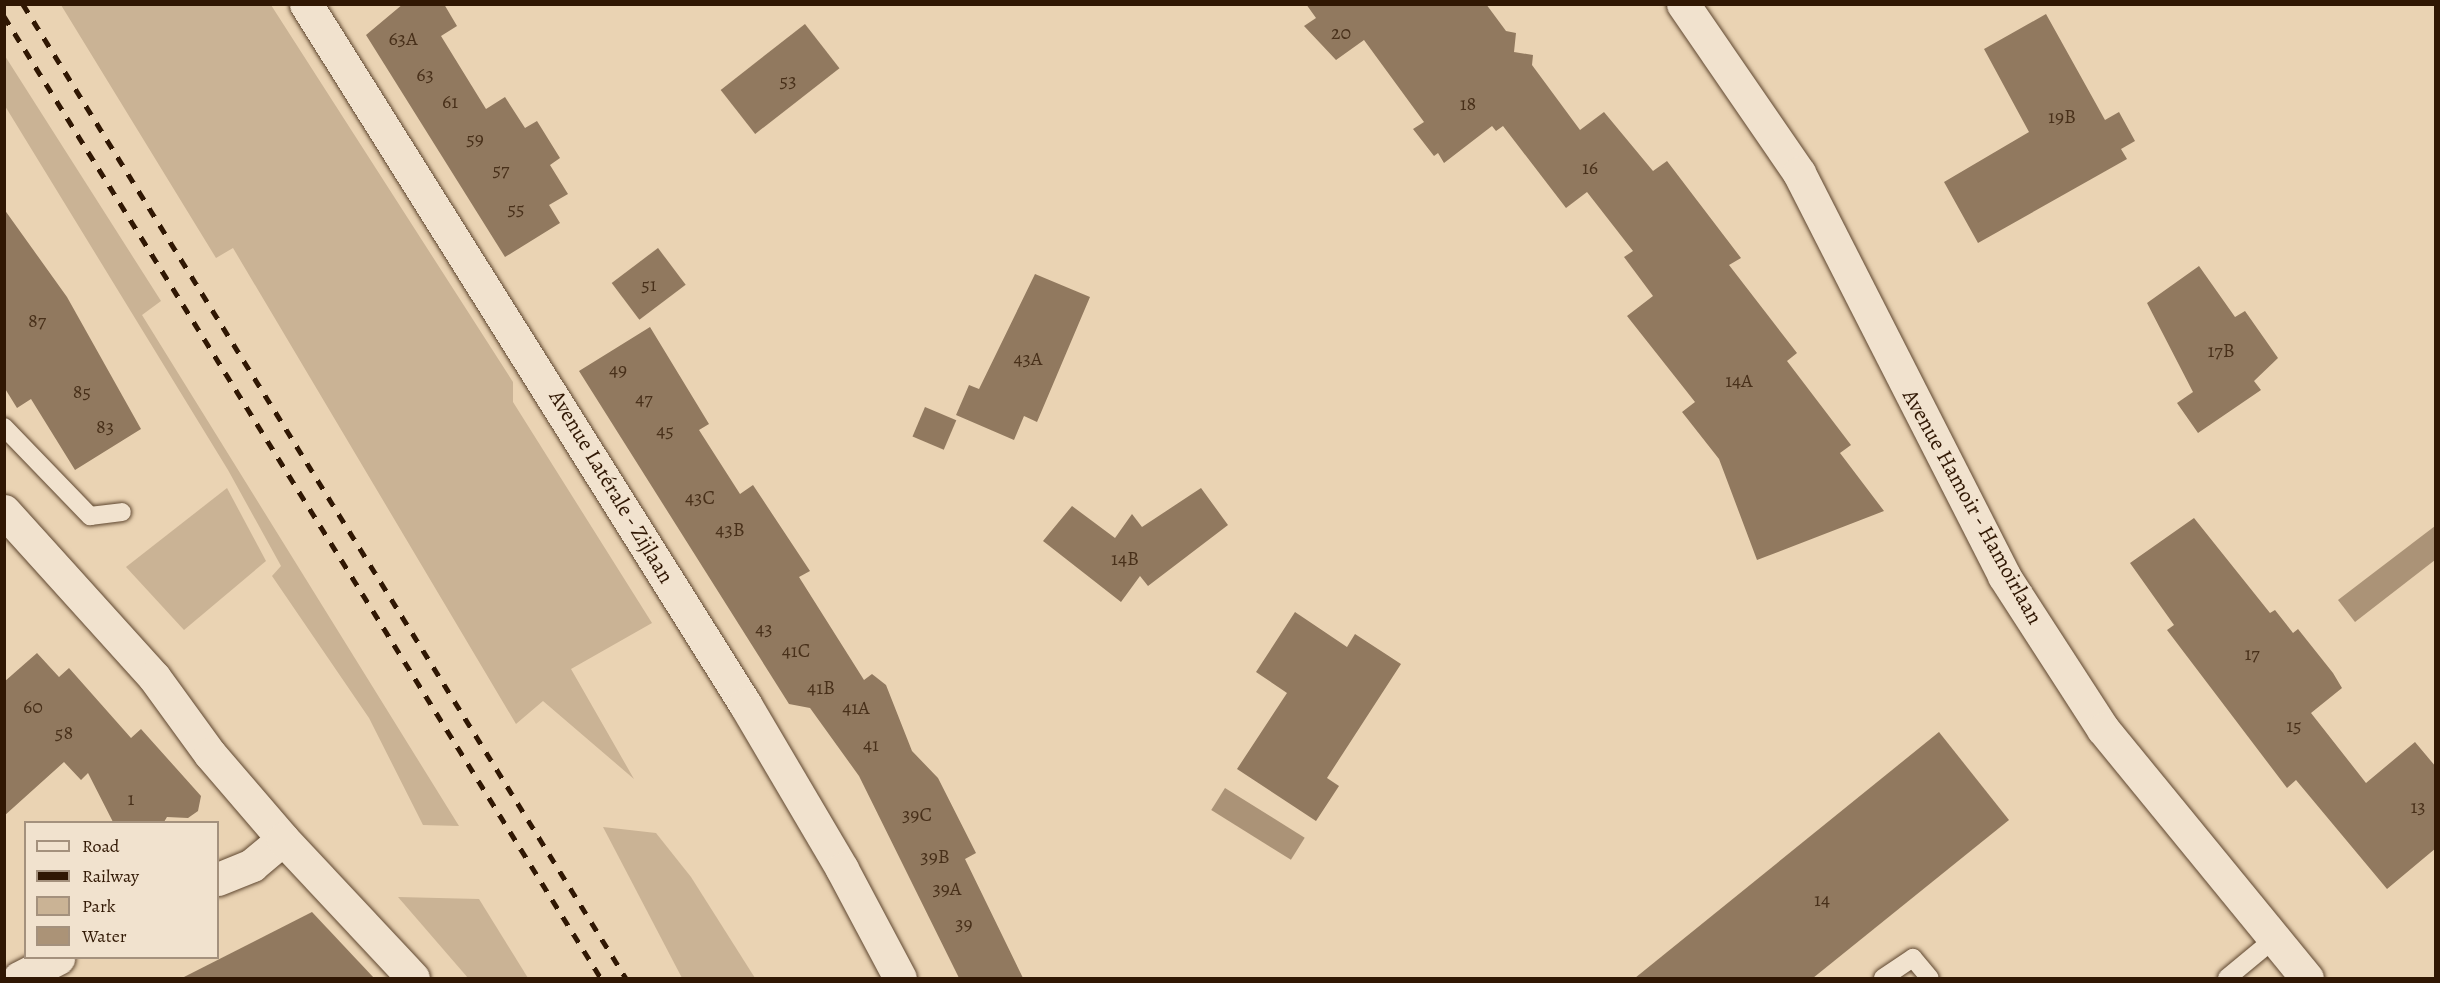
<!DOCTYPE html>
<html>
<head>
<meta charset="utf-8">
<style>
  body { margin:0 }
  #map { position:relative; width:2440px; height:983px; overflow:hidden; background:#ead3b3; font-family:Alegreya,serif }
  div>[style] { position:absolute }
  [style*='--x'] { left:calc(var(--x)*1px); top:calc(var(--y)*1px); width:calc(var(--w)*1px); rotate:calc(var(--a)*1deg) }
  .green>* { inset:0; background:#cab395 }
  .water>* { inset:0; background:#ab9377; transform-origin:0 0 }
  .building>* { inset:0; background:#91795f; transform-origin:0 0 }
  .roads { filter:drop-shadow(0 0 2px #5e462f) drop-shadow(0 0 2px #5e462f) }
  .service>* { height:18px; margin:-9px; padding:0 9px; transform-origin:9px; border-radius:9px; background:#f1e2ce }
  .minor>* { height:33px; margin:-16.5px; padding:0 16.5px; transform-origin:16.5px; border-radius:16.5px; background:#f1e2ce }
  .secondary>* { height:33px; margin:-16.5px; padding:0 16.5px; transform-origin:16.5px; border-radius:16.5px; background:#f1e2ce }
  .rail>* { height:4.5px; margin-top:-2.25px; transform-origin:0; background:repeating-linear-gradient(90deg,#301703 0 10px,transparent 0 20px) }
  span { translate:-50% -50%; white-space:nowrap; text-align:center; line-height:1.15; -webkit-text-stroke:5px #f1e2ce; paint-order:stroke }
  .number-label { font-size:20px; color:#48301a }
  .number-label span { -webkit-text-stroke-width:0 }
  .street-label { font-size:22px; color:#301703 }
  .frame { position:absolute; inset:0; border:6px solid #301703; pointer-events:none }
  .legend { position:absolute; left:24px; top:821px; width:195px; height:138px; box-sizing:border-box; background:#f1e2ce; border:2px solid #a4917d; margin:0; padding:8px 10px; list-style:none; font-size:18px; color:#301703 }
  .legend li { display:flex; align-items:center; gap:12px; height:30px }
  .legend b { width:30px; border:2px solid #a4917d }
</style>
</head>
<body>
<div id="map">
  <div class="green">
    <i style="clip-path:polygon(61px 5px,271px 5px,513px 382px,513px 402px,652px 623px,571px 669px,634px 779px,543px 701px,516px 724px,233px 248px,216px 258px)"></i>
    <i style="clip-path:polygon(5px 56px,161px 301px,142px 315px,459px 826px,423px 825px,369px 718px,272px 576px,281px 566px,228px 470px,5px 106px)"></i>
    <i style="clip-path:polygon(227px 488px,266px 561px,184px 630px,126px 567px)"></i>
    <i style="clip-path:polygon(603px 827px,656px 833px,691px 877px,755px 978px,682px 978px)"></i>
    <i style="clip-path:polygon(398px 897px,479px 899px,528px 978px,468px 978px)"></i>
  </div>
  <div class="water">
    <i style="clip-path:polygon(2435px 526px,2435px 560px,2355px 622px,2338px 600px)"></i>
    <i style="left:1225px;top:788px;width:94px;height:26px;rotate:32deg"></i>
  </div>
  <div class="building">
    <i style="clip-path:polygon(403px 4px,444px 4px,457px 26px,441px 36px,486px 109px,505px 97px,525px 128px,537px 121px,560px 158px,550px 165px,568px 194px,549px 205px,560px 223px,505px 257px,366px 35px)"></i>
    <i style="clip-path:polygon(1306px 4px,1486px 4px,1506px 31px,1516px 33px,1514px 52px,1533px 55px,1532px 65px,1580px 130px,1604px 112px,1653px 171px,1667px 161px,1741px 258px,1729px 265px,1797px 353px,1787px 361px,1851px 445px,1840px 453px,1884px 511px,1757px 560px,1719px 459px,1682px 412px,1695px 402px,1627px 316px,1653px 296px,1624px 257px,1633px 251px,1587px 192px,1566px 208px,1503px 126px,1496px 131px,1492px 126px,1444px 163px,1438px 153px,1434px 156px,1413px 129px,1424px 122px,1364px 40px,1336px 60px,1304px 26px,1316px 18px)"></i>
    <i style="clip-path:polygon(2046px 14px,2105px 120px,2119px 112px,2135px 141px,2121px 149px,2127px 159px,1978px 243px,1944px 182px,2029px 132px,1984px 49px)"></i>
    <i style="left:805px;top:24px;width:56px;height:107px;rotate:52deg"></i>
    <i style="clip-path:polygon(4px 209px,67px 297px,141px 429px,75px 470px,31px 399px,17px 408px,4px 387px)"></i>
    <i style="left:658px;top:248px;width:46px;height:58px;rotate:53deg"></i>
    <i style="clip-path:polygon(2199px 266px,2235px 317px,2245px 311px,2278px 358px,2254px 381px,2261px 390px,2198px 433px,2177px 403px,2193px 392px,2147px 303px)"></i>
    <i style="clip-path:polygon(1035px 274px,1090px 297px,1037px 422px,1024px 416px,1014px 440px,956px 415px,969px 385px,979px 389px)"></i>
    <i style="clip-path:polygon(650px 327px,709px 424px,699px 430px,740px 494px,753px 485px,810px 571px,799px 577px,864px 680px,872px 674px,886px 685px,912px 751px,938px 778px,976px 853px,965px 859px,1023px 978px,959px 978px,859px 776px,810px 708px,789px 704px,579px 371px)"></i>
    <i style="left:925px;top:407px;width:34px;height:32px;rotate:23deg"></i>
    <i style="clip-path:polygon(1201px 488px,1228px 525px,1148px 586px,1140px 576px,1121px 602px,1043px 541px,1072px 506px,1115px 538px,1132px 514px,1142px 527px)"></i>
    <i style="clip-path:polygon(2194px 518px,2270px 613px,2275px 610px,2293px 633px,2298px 629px,2333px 673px,2342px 688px,2311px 713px,2366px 783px,2415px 742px,2436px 767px,2436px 848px,2387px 889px,2296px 780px,2287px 788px,2167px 630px,2174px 625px,2130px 563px)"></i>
    <i style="clip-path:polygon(1295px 612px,1347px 647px,1355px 634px,1401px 664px,1327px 778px,1339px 786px,1316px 821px,1237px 769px,1287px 693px,1256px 672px)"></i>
    <i style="clip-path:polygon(37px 653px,59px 677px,69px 668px,131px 738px,141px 729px,201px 796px,198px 811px,188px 818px,167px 817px,164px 822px,113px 822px,88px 773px,81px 780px,64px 762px,4px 816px,4px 682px)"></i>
    <i style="clip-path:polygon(1939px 732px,2009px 820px,1813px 978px,1635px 978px)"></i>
    <i style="clip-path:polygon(312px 912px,374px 978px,182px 978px)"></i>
  </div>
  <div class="roads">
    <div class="service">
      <i style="--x:4;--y:427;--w:124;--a:46"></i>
      <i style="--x:90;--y:516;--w:32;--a:-7"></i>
      <i style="--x:1883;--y:978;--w:36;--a:-34"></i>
      <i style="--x:1913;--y:958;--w:26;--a:50"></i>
      <i style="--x:2227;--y:978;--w:60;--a:-39.6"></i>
    </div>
    <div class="minor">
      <i style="--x:306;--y:4;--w:826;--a:57.91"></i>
      <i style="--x:745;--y:704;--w:191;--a:59.5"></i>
      <i style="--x:842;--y:869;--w:123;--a:62"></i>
      <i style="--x:1683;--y:4;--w:205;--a:55.5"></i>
      <i style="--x:1799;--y:173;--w:452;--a:63"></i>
      <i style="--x:2004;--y:576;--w:182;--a:57.1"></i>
      <i style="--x:2103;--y:729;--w:322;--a:50.7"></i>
      <i style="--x:218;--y:879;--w:37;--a:-22"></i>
      <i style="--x:252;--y:865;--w:40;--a:-40"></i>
      <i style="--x:19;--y:978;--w:44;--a:-27.1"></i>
    </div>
    <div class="secondary">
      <i style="--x:4;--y:511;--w:224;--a:47.9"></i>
      <i style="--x:154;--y:677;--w:95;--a:54"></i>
      <i style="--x:210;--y:754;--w:112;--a:49.3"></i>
      <i style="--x:283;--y:839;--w:190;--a:46.9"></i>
    </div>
  </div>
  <div class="rail">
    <i style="--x:23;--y:4;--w:1146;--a:58.24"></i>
    <i style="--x:4;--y:16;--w:1132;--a:58.18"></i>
  </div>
  <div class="number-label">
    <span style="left:1341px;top:32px">20</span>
    <span style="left:403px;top:38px">63A</span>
    <span style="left:425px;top:74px">63</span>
    <span style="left:788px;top:80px">53</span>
    <span style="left:450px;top:101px">61</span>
    <span style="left:1468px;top:103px">18</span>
    <span style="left:2062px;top:116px">19B</span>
    <span style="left:475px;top:138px">59</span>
    <span style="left:1590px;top:167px">16</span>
    <span style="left:501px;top:169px">57</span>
    <span style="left:516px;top:208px">55</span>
    <span style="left:649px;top:284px">51</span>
    <span style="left:37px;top:320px">87</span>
    <span style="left:2221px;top:350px">17B</span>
    <span style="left:1028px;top:358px">43A</span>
    <span style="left:618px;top:369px">49</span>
    <span style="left:1739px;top:380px">14A</span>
    <span style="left:82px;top:391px">85</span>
    <span style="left:644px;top:398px">47</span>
    <span style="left:105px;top:426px">83</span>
    <span style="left:665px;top:430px">45</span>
    <span style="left:700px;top:497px">43C</span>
    <span style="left:730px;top:529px">43B</span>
    <span style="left:1125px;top:558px">14B</span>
    <span style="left:764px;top:628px">43</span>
    <span style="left:796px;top:650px">41C</span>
    <span style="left:2252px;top:653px">17</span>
    <span style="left:821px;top:687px">41B</span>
    <span style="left:33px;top:706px">60</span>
    <span style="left:856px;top:707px">41A</span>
    <span style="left:2294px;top:725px">15</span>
    <span style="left:64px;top:732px">58</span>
    <span style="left:871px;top:744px">41</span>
    <span style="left:131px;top:798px">1</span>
    <span style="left:2418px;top:806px">13</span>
    <span style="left:917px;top:814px">39C</span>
    <span style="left:935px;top:856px">39B</span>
    <span style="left:947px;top:888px">39A</span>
    <span style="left:1822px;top:899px">14</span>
    <span style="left:964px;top:923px">39</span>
  </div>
  <div class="street-label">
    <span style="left:611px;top:487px;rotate:59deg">Avenue Latérale - Zijlaan</span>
    <span style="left:1972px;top:507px;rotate:61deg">Avenue Hamoir - Hamoirlaan</span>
  </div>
  <div class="frame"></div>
  <ul class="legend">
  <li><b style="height:8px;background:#f1e2ce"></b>Road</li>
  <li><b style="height:8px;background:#301703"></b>Railway</li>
  <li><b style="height:16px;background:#cab395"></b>Park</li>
  <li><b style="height:16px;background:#ab9377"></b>Water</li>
  </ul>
</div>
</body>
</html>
